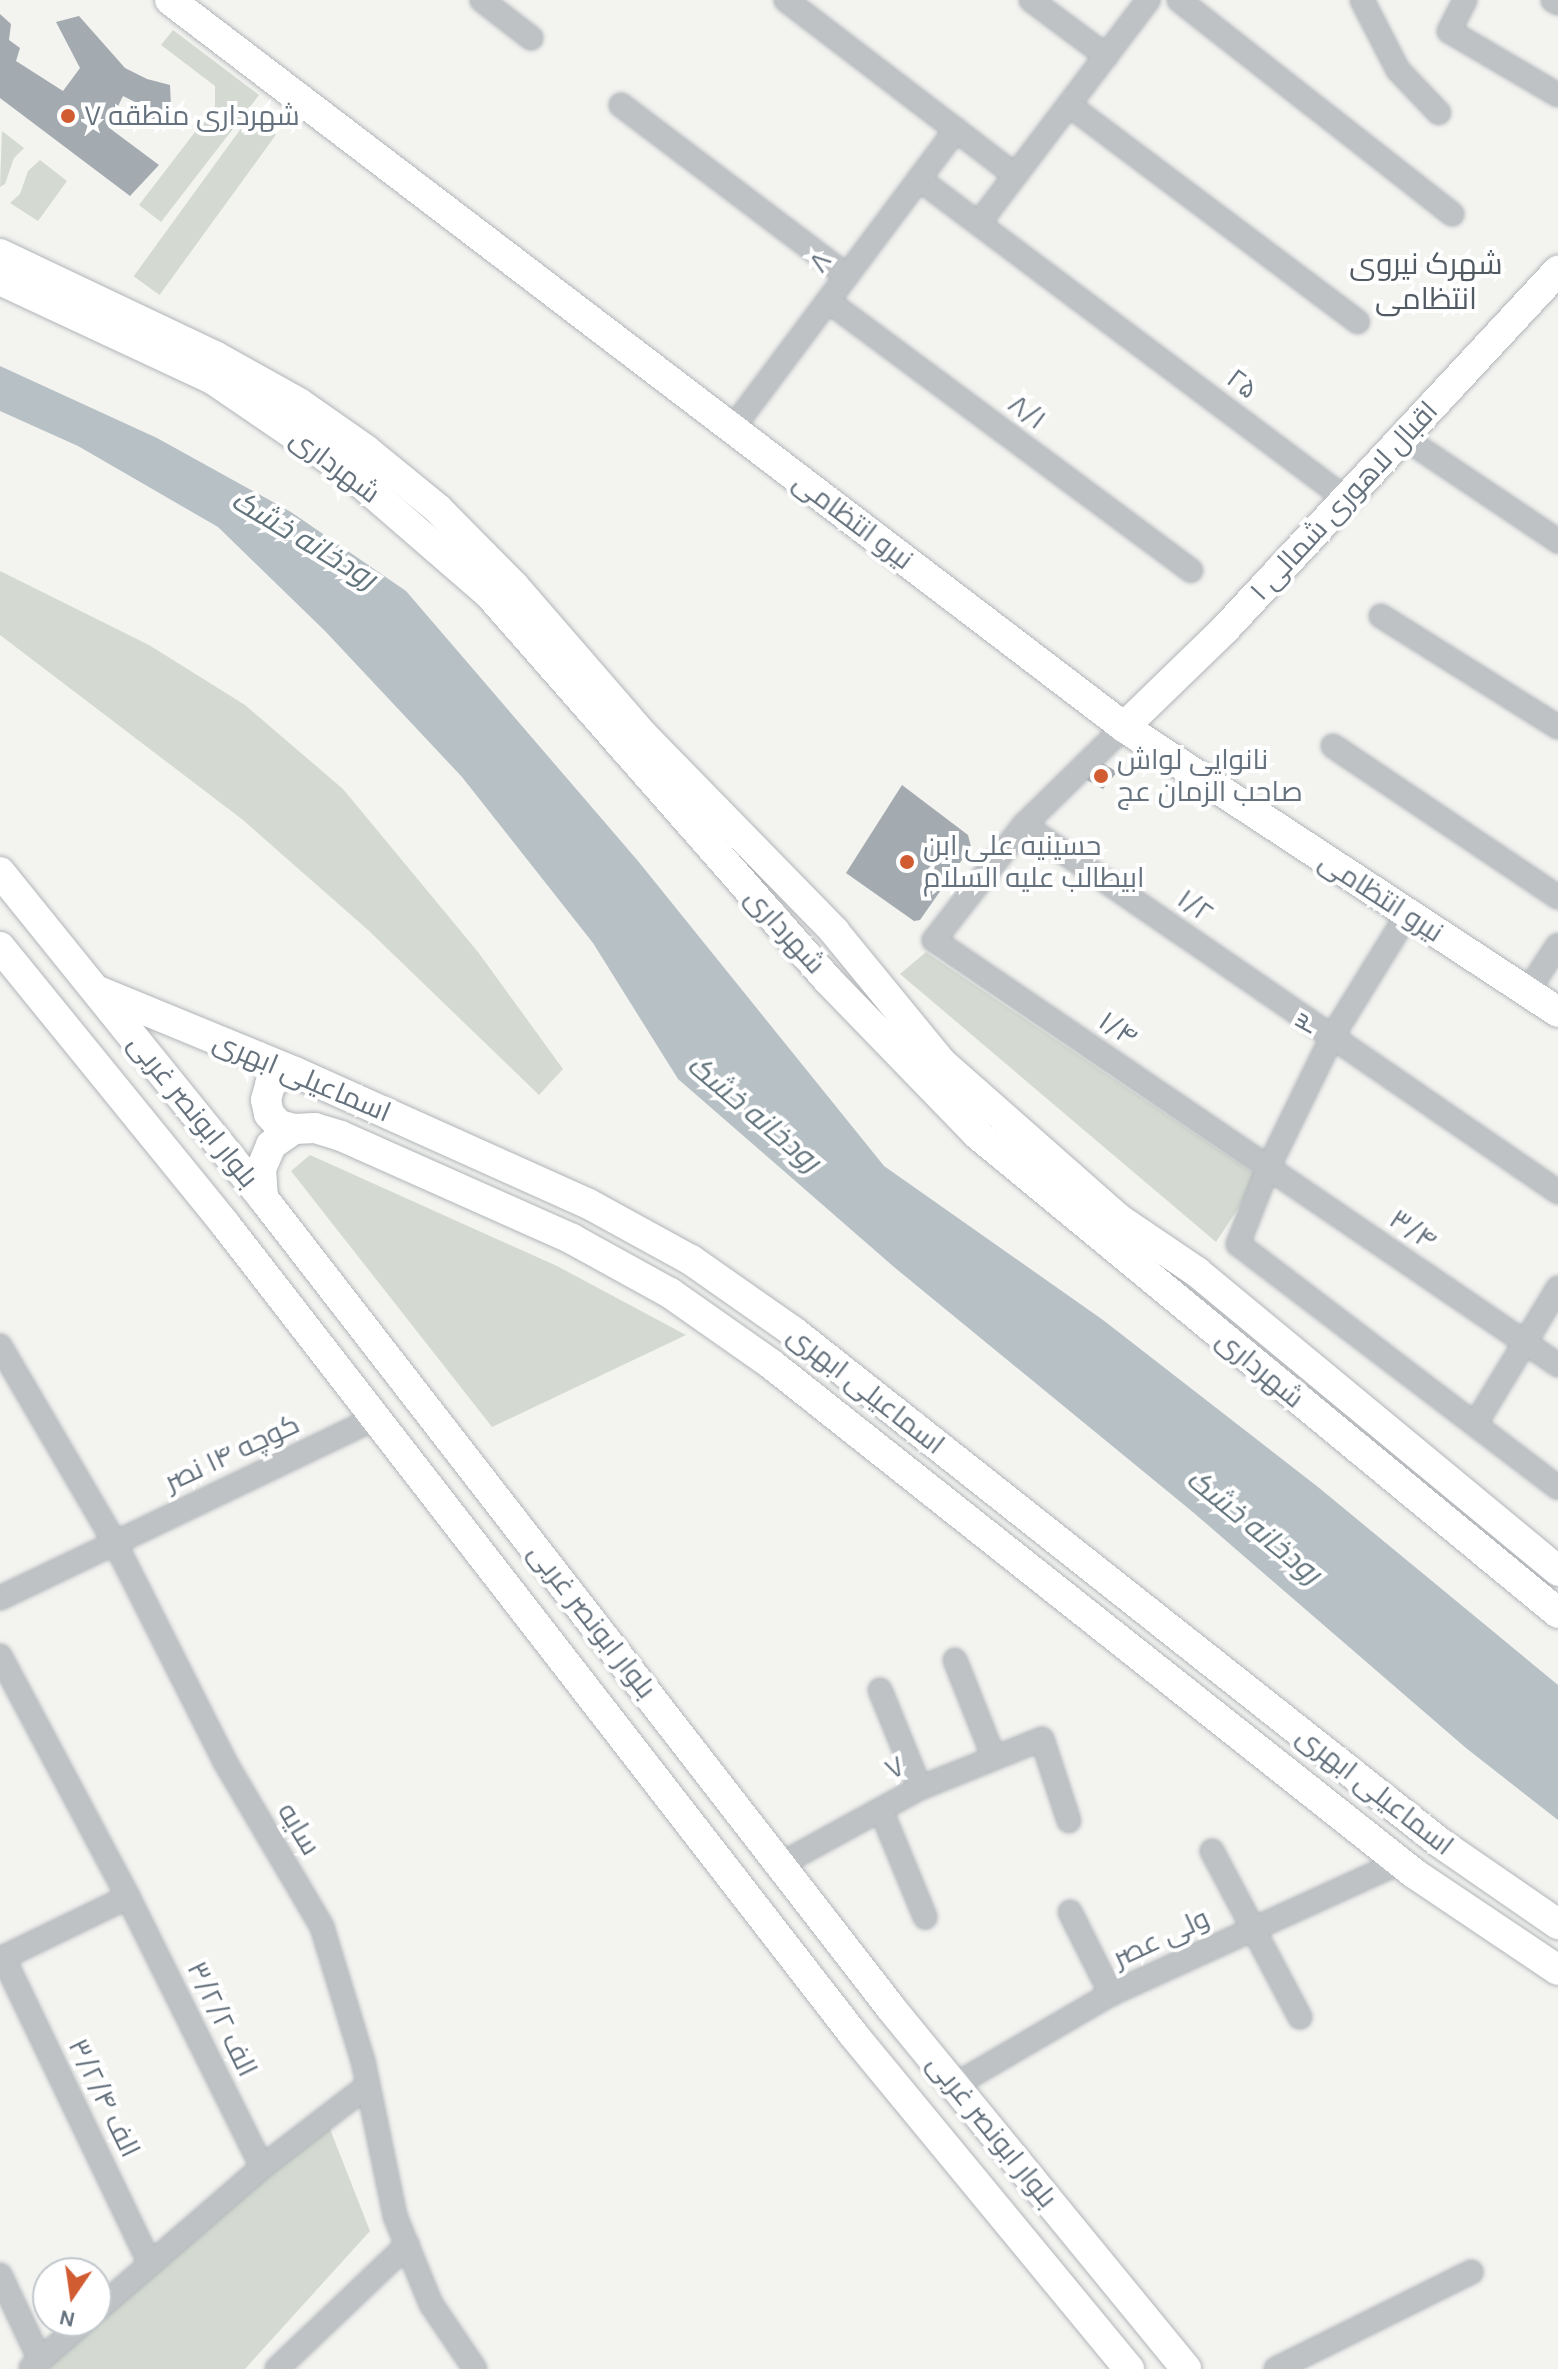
<!DOCTYPE html>
<html>
<head>
<meta charset="utf-8">
<style>
  body { margin:0 }
  #map { position:relative; width:1558px; height:2369px; overflow:hidden; background:#f3f3f0; font-family:Karla,Cairo,sans-serif }
  div>[style] { position:absolute }
  [style*='--x'] { left:calc(var(--x)*1px); top:calc(var(--y)*1px); width:calc(var(--w)*1px); rotate:calc(var(--a)*1deg) }
  .green>* { inset:0; background:#d4dad1; transform-origin:0 0 }
  .water>* { inset:0; background:#b7c0c5 }
  .building>* { inset:0; background:#a4abb0 }
  .roads { filter:drop-shadow(0 0 2px #b1b5b9) drop-shadow(0 0 2px #b1b5b9) }
  .street>* { height:22px; margin:-11px; padding:0 11px; transform-origin:11px; border-radius:11px; background:#bfc2c5 }
  .secondary>* { height:30px; margin:-15px; padding:0 15px; transform-origin:15px; border-radius:15px; background:#fff }
  .dots>* { width:22px; height:22px; translate:-50% -50%; box-sizing:border-box; border:4px solid #fff; border-radius:50% }
  span { translate:-50% -50%; white-space:nowrap; text-align:center; line-height:1.15; -webkit-text-stroke:8px #fff; paint-order:stroke }
  .poi-label { font-size:28px; color:#65727e }
  .left { translate:0 -50%; text-align:left }
  .street-label { font-size:28px; color:#65727e }
  .neighbourhood-label { font-size:30px; color:#525b64 }
  .water-label { font-size:30px; color:#61737b; font-style:italic }
  .north { position:absolute; left:32px; top:2257px; width:80px; height:80px; box-sizing:border-box; background:#fff; border:2px solid #c1c7cb; border-radius:50%; rotate:193deg; font-size:22px; font-weight:700; line-height:32px; text-align:center; color:#65727e }
  .north::after { content:''; display:block; margin:auto; width:28px; height:36px; background:#d15c32; clip-path:polygon(50% 0,100% 100%,50% 72%,0 100%) }
</style>
</head>
<body>
<div id="map">
  <div class="green">
    <i style="clip-path:polygon(173px 30px,259px 95px,161px 222px,139px 205px,215px 106px,215px 86px,161px 45px)"></i>
    <i style="left:250px;top:116px;width:32px;height:198px;rotate:36deg"></i>
    <i style="clip-path:polygon(2px 131px,24px 148px,14px 158px,5px 184px,0 187px)"></i>
    <i style="clip-path:polygon(40px 160px,67px 181px,38px 221px,10px 203px,20px 194px,28px 171px)"></i>
    <i style="clip-path:polygon(0 571px,149px 645px,245px 705px,343px 789px,478px 952px,563px 1069px,539px 1095px,368px 930px,243px 820px,0 635px)"></i>
    <i style="clip-path:polygon(926px 952px,1259px 1177px,1216px 1242px,900px 974px)"></i>
    <i style="clip-path:polygon(310px 1155px,557px 1266px,686px 1335px,492px 1427px,291px 1171px)"></i>
    <i style="clip-path:polygon(326px 2119px,370px 2231px,245px 2369px,28px 2369px)"></i>
  </div>
  <div class="water">
    <i style="clip-path:polygon(0 366px,157px 438px,291px 512px,406px 591px,638px 861px,884px 1166px,1103px 1320px,1318px 1487px,1558px 1685px,1558px 1820px,1466px 1748px,1194px 1513px,894px 1267px,678px 1079px,593px 943px,462px 777px,325px 631px,218px 527px,78px 446px,0 411px)"></i>
  </div>
  <div class="building">
    <i style="clip-path:polygon(0 14px,11px 24px,9px 40px,20px 48px,16px 61px,63px 91px,80px 68px,56px 22px,79px 16px,125px 68px,147px 79px,170px 85px,172px 129px,139px 127px,141px 105px,123px 96px,108px 127px,159px 165px,130px 196px,0 98px)"></i>
    <i style="clip-path:polygon(1101px 762px,1117px 772px,1103px 789px,1085px 779px)"></i>
    <i style="clip-path:polygon(902px 785px,968px 835px,971px 847px,920px 920px,914px 921px,846px 873px)"></i>
  </div>
  <div class="roads">
    <div class="street">
      <i style="--x:482;--y:0;--w:62;--a:37.8"></i>
      <i style="--x:786;--y:0;--w:288;--a:37.4"></i>
      <i style="--x:1031;--y:0;--w:94;--a:36.7"></i>
      <i style="--x:1179;--y:0;--w:347;--a:38.1"></i>
      <i style="--x:1362;--y:0;--w:79;--a:62.8"></i>
      <i style="--x:1398;--y:70;--w:59;--a:46.4"></i>
      <i style="--x:1465;--y:0;--w:35;--a:117"></i>
      <i style="--x:1449;--y:31;--w:126;--a:30.4"></i>
      <i style="--x:1553;--y:0;--w:6;--a:31"></i>
      <i style="--x:621;--y:105;--w:283;--a:37.1"></i>
      <i style="--x:1069;--y:105;--w:361;--a:36.9"></i>
      <i style="--x:919;--y:179;--w:534;--a:36.85"></i>
      <i style="--x:979;--y:223;--w:280;--a:-52.8"></i>
      <i style="--x:828;--y:301;--w:452;--a:36.6"></i>
      <i style="--x:732;--y:429;--w:374;--a:-53.2"></i>
      <i style="--x:1403;--y:437;--w:187;--a:33.9"></i>
      <i style="--x:1381;--y:616;--w:209;--a:32.1"></i>
      <i style="--x:1124;--y:727;--w:140;--a:135.6"></i>
      <i style="--x:1024;--y:825;--w:146;--a:128"></i>
      <i style="--x:934;--y:940;--w:755;--a:34.26"></i>
      <i style="--x:1333;--y:746;--w:271;--a:33.9"></i>
      <i style="--x:1024;--y:825;--w:648;--a:34.5"></i>
      <i style="--x:1407;--y:915;--w:143;--a:121.6"></i>
      <i style="--x:1332;--y:1037;--w:146;--a:116"></i>
      <i style="--x:1268;--y:1168;--w:82;--a:111.5"></i>
      <i style="--x:1238;--y:1244;--w:402;--a:37.3"></i>
      <i style="--x:1527;--y:992;--w:56;--a:-56.6"></i>
      <i style="--x:0;--y:1346;--w:226;--a:59.7"></i>
      <i style="--x:114;--y:1541;--w:247;--a:63.3"></i>
      <i style="--x:225;--y:1762;--w:191;--a:59.5"></i>
      <i style="--x:322;--y:1927;--w:140;--a:73"></i>
      <i style="--x:363;--y:2061;--w:158;--a:78.3"></i>
      <i style="--x:395;--y:2216;--w:95;--a:67.8"></i>
      <i style="--x:431;--y:2304;--w:78;--a:55.9"></i>
      <i style="--x:1476;--y:1423;--w:158;--a:-58.7"></i>
      <i style="--x:0;--y:1598;--w:417;--a:-25.6"></i>
      <i style="--x:0;--y:1656;--w:273;--a:62"></i>
      <i style="--x:128;--y:1897;--w:301;--a:63.6"></i>
      <i style="--x:955;--y:1660;--w:105;--a:68.3"></i>
      <i style="--x:880;--y:1690;--w:106;--a:67.8"></i>
      <i style="--x:881;--y:1810;--w:116;--a:67.6"></i>
      <i style="--x:1212;--y:1851;--w:188;--a:62.1"></i>
      <i style="--x:781;--y:1864;--w:158;--a:-28.7"></i>
      <i style="--x:920;--y:1788;--w:131;--a:-21.9"></i>
      <i style="--x:1042;--y:1739;--w:86;--a:71.8"></i>
      <i style="--x:1070;--y:1912;--w:92;--a:63.4"></i>
      <i style="--x:3;--y:1957;--w:340;--a:64.4"></i>
      <i style="--x:0;--y:1959;--w:142;--a:-25.8"></i>
      <i style="--x:955;--y:2085;--w:181;--a:-30.3"></i>
      <i style="--x:1111;--y:1994;--w:318;--a:-24.5"></i>
      <i style="--x:0;--y:2275;--w:94;--a:64.8"></i>
      <i style="--x:96;--y:2311;--w:220;--a:-40.9"></i>
      <i style="--x:262;--y:2167;--w:133;--a:-37.6"></i>
      <i style="--x:31;--y:2368;--w:72;--a:-41"></i>
      <i style="--x:277;--y:2369;--w:180;--a:-43.6"></i>
      <i style="--x:1276;--y:2369;--w:218;--a:-26.4"></i>
    </div>
    <div class="secondary">
      <i style="--x:170;--y:0;--w:1199;--a:37.31"></i>
      <i style="--x:1124;--y:727;--w:519;--a:33.29"></i>
      <i style="--x:0;--y:254;--w:238;--a:25.4"></i>
      <i style="--x:215;--y:356;--w:96;--a:29.2"></i>
      <i style="--x:299;--y:403;--w:82;--a:35"></i>
      <i style="--x:366;--y:450;--w:93;--a:39.3"></i>
      <i style="--x:438;--y:509;--w:108;--a:45.4"></i>
      <i style="--x:514;--y:586;--w:197;--a:49.1"></i>
      <i style="--x:643;--y:735;--w:274;--a:45.7"></i>
      <i style="--x:834;--y:931;--w:171;--a:50.7"></i>
      <i style="--x:942;--y:1063;--w:236;--a:41.4"></i>
      <i style="--x:1119;--y:1219;--w:94;--a:34.2"></i>
      <i style="--x:1197;--y:1272;--w:469;--a:39.6"></i>
      <i style="--x:0;--y:280;--w:236;--a:25"></i>
      <i style="--x:214;--y:380;--w:161;--a:34.4"></i>
      <i style="--x:347;--y:471;--w:188;--a:40.9"></i>
      <i style="--x:489;--y:594;--w:514;--a:48.71"></i>
      <i style="--x:828;--y:980;--w:214;--a:45.9"></i>
      <i style="--x:977;--y:1134;--w:753;--a:39.5"></i>
      <i style="--x:1124;--y:727;--w:142;--a:-44.1"></i>
      <i style="--x:1226;--y:628;--w:488;--a:-47.1"></i>
      <i style="--x:0;--y:872;--w:419;--a:51.1"></i>
      <i style="--x:263;--y:1198;--w:1025;--a:52.21"></i>
      <i style="--x:891;--y:2008;--w:466;--a:50.7"></i>
      <i style="--x:0;--y:947;--w:357;--a:50.9"></i>
      <i style="--x:225;--y:1224;--w:1025;--a:52.21"></i>
      <i style="--x:853;--y:2034;--w:434;--a:50.5"></i>
      <i style="--x:96;--y:990;--w:215;--a:22.4"></i>
      <i style="--x:295;--y:1072;--w:322;--a:24.2"></i>
      <i style="--x:589;--y:1204;--w:116;--a:28.8"></i>
      <i style="--x:691;--y:1260;--w:126;--a:35"></i>
      <i style="--x:794;--y:1332;--w:822;--a:38.33"></i>
      <i style="--x:1439;--y:1842;--w:145;--a:34.6"></i>
      <i style="--x:294;--y:1129;--w:16;--a:-165"></i>
      <i style="--x:279;--y:1125;--w:15;--a:-132"></i>
      <i style="--x:269;--y:1114;--w:14;--a:-102"></i>
      <i style="--x:266;--y:1100;--w:16;--a:-75"></i>
      <i style="--x:270;--y:1085;--w:15;--a:-42"></i>
      <i style="--x:281;--y:1075;--w:14;--a:-12"></i>
      <i style="--x:263;--y:1198;--w:29;--a:-94"></i>
      <i style="--x:261;--y:1169;--w:26;--a:-67"></i>
      <i style="--x:271;--y:1145;--w:28;--a:-35"></i>
      <i style="--x:294;--y:1129;--w:21;--a:-3"></i>
      <i style="--x:315;--y:1128;--w:27;--a:17"></i>
      <i style="--x:341;--y:1136;--w:253;--a:24"></i>
      <i style="--x:572;--y:1239;--w:112;--a:28.9"></i>
      <i style="--x:670;--y:1293;--w:123;--a:35.1"></i>
      <i style="--x:771;--y:1364;--w:821;--a:38.38"></i>
      <i style="--x:1415;--y:1874;--w:172;--a:33.9"></i>
    </div>
  </div>
  <div class="dots">
    <i style="left:68px;top:116px;background:#d15c32"></i>
    <i style="left:1101px;top:776px;background:#d15c32"></i>
    <i style="left:907px;top:862px;background:#d15c32"></i>
  </div>
  <div class="poi-label">
    <span class="left" style="left:84px;top:116px">شهرداری منطقه ۷</span>
    <span class="left" style="left:1117px;top:776px">نانوایی لواش<br>صاحب الزمان عج</span>
    <span class="left" style="left:923px;top:862px">حسینیه علی ابن<br>ابیطالب علیه السلام</span>
  </div>
  <div class="street-label">
    <span style="left:820px;top:262px;rotate:-53deg">۸</span>
    <span style="left:1242px;top:384px;rotate:37deg">۲۵</span>
    <span style="left:1027px;top:412px;rotate:37deg">۸/۱</span>
    <span style="left:335px;top:466px;rotate:37deg">شهرداری</span>
    <span style="left:1344px;top:501px;rotate:-47deg">اقبال لاهوری شمالی ۱</span>
    <span style="left:853px;top:521px;rotate:37deg">نیرو انتظامی</span>
    <span style="left:1381px;top:897px;rotate:33deg">نیرو انتظامی</span>
    <span style="left:1195px;top:906px;rotate:35deg">۱/۲</span>
    <span style="left:785px;top:931px;rotate:48deg">شهرداری</span>
    <span style="left:1306px;top:1024px;rotate:-61deg">۳</span>
    <span style="left:1118px;top:1029px;rotate:34deg">۱/۴</span>
    <span style="left:302px;top:1077px;rotate:23deg">اسماعیلی ابهری</span>
    <span style="left:193px;top:1111px;rotate:51deg">بلوار ابونصر غربی</span>
    <span style="left:1413px;top:1230px;rotate:34deg">۳/۴</span>
    <span style="left:1260px;top:1369px;rotate:40deg">شهرداری</span>
    <span style="left:866px;top:1390px;rotate:38deg">اسماعیلی ابهری</span>
    <span style="left:232px;top:1453px;rotate:-25deg">کوچه ۱۴ نصر</span>
    <span style="left:592px;top:1621px;rotate:52deg">بلوار ابونصر غربی</span>
    <span style="left:895px;top:1768px;rotate:-27deg">۷</span>
    <span style="left:1375px;top:1791px;rotate:38deg">اسماعیلی ابهری</span>
    <span style="left:299px;top:1829px;rotate:59deg">سایه</span>
    <span style="left:1161px;top:1938px;rotate:-25deg">ولی عصر</span>
    <span style="left:222px;top:2019px;rotate:64deg">۳/۲/۲ الف</span>
    <span style="left:104px;top:2098px;rotate:64deg">۳/۲/۴ الف</span>
    <span style="left:992px;top:2131px;rotate:51deg">بلوار ابونصر غربی</span>
  </div>
  <div class="neighbourhood-label">
    <span style="left:1426px;top:281px">شهرک نیروی<br>انتظامی</span>
  </div>
  <div class="water-label">
    <span style="left:304px;top:539px;rotate:31deg">رودخانه خشک</span>
    <span style="left:754px;top:1113px;rotate:40deg">رودخانه خشک</span>
    <span style="left:1254px;top:1526px;rotate:39deg">رودخانه خشک</span>
  </div>
  <div class="north">N</div>
</div>
</body>
</html>
